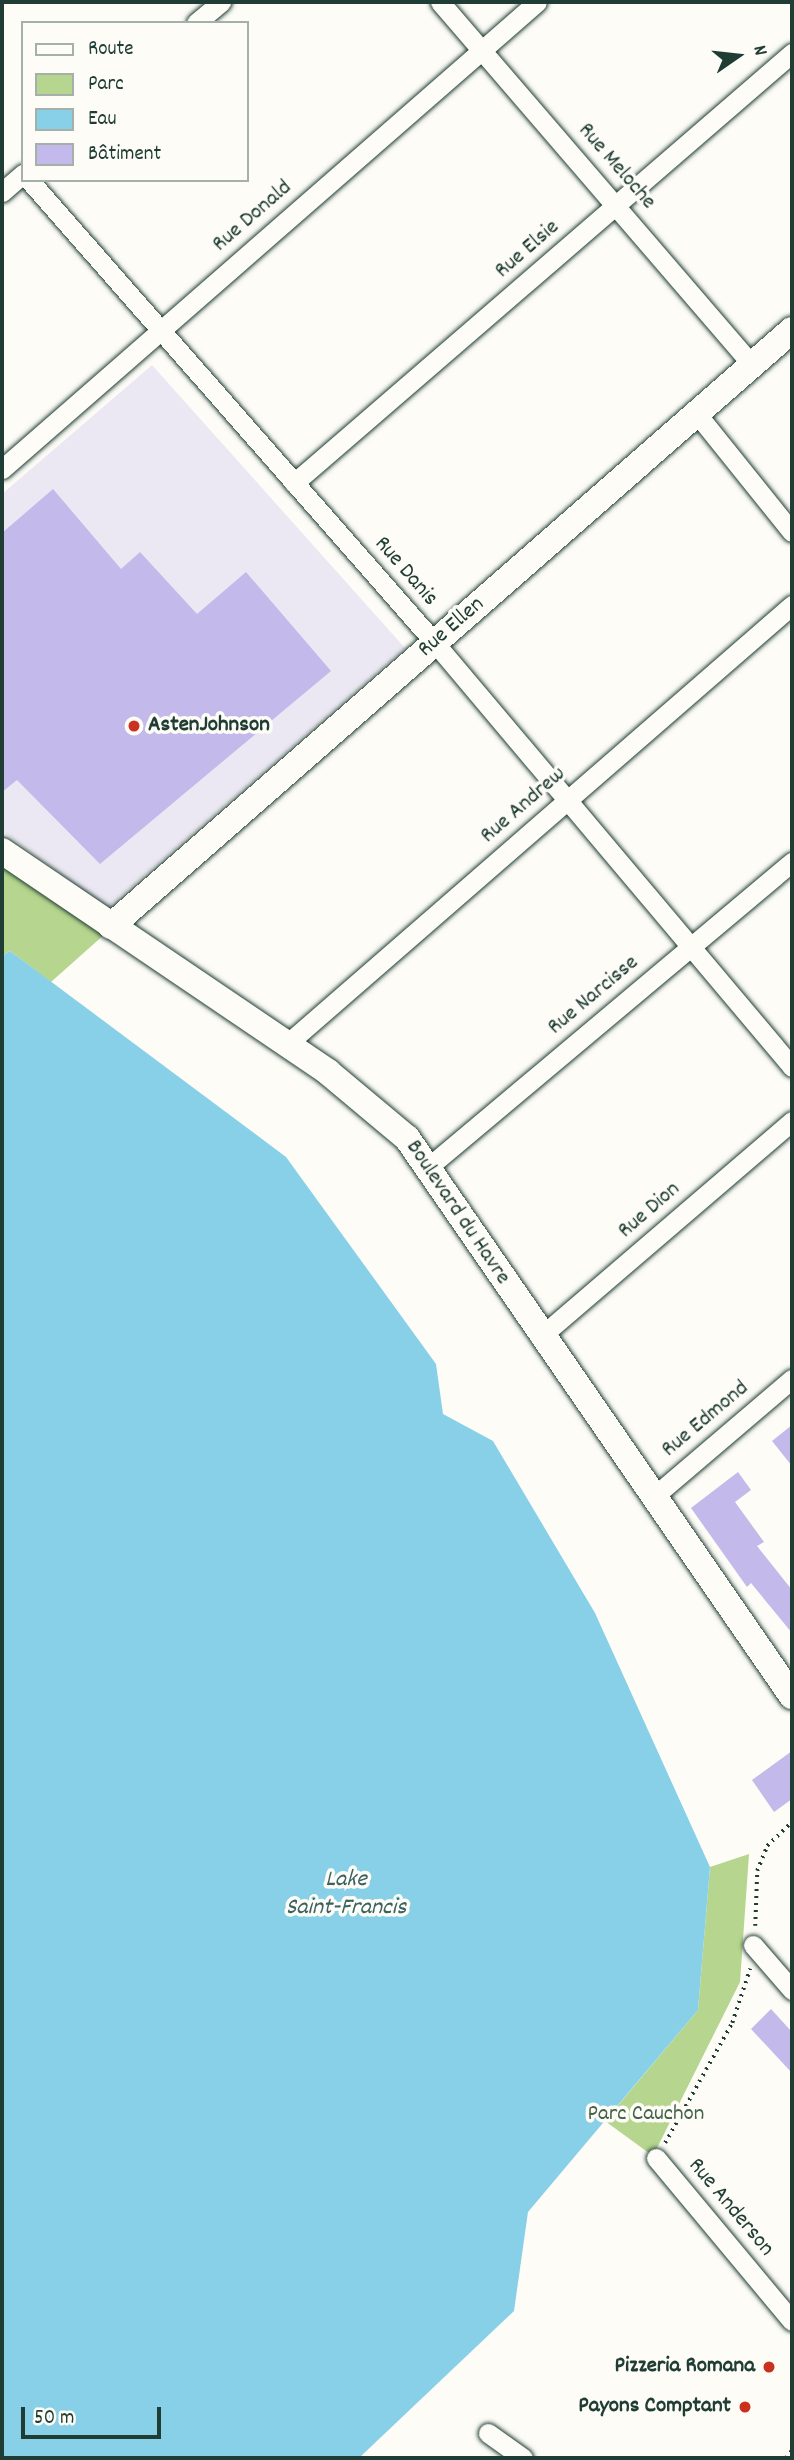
<!DOCTYPE html>
<html>
<head>
<meta charset="utf-8">
<style>
  body { margin:0 }
  #map { position:relative; width:794px; height:2460px; overflow:hidden; background:#fdfcf7; font-family:Dekko,sans-serif }
  div>[style] { position:absolute }
  [style*='--x'] { left:calc(var(--x)*1px); top:calc(var(--y)*1px); width:calc(var(--w)*1px); rotate:calc(var(--a)*1deg) }
  .built>* { inset:0; background:#ece8f3 }
  .green>* { inset:0; background:#b6d58e }
  .water>* { inset:0; background:#87d0e8 }
  .building>* { inset:0; background:#c3b9ea }
  .path>* { height:3.5px; margin-top:-1.75px; transform-origin:0; background:repeating-linear-gradient(90deg,#1f3d34 0 2px,transparent 0 7px) }
  .roads { filter:drop-shadow(0 0 2px #1f3d34) drop-shadow(0 0 2px #1f3d34) }
  .street>* { height:19px; margin:-9.5px; padding:0 9.5px; transform-origin:9.5px; border-radius:9.5px; background:#fdfcf7 }
  .secondary>* { height:26px; margin:-13px; padding:0 13px; transform-origin:13px; border-radius:13px; background:#fdfcf7 }
  .dots>* { width:19px; height:19px; translate:-50% -50%; box-sizing:border-box; border:4px solid #fdfcf7; border-radius:50% }
  span { translate:-50% -50%; white-space:nowrap; text-align:center; line-height:1.15; -webkit-text-stroke:7px #fdfcf7; paint-order:stroke }
  .street-label { font-size:23px; color:#1f3d34 }
  .poi-label { font-size:23px; color:#1f3d34; font-weight:700 }
  .left { translate:0 -50%; text-align:left }
  .right { translate:-100% -50%; text-align:right }
  .park-label { font-size:23px; color:#45634a }
  .water-label { font-size:24px; color:#396261; font-style:italic }
  .frame { position:absolute; inset:0; border:4px solid #1f3d34; pointer-events:none }
  .legend { position:absolute; left:21px; top:21px; width:228px; height:161px; box-sizing:border-box; background:#fdfcf7; border:2px solid #a4b0a9; margin:0; padding:9px 12px; list-style:none; font-size:21px; color:#1f3d34 }
  .legend li { display:flex; align-items:center; gap:14px; height:35px }
  .legend b { width:35px; border:2px solid #a4b0a9 }
  .north { position:absolute; left:703px; top:21px; width:70px; height:70px; -webkit-text-stroke:5px #fdfcf7; paint-order:stroke; rotate:76deg; font-size:19px; font-weight:700; line-height:28px; text-align:center; color:#1f3d34 }
  .north::after { content:''; display:block; margin:auto; width:24px; height:32px; background:#1f3d34; clip-path:polygon(50% 0,100% 100%,50% 72%,0 100%) }
  .scale { position:absolute; left:21px; top:2407px; width:140px; height:32px; box-sizing:border-box; border:4px solid #1f3d34; border-top:0; padding-left:9px; font-size:21px; line-height:24px; white-space:nowrap; color:#1f3d34; -webkit-text-stroke:5px #fdfcf7; paint-order:stroke }
</style>
</head>
<body>
<div id="map">
  <div class="built">
    <i style="clip-path:polygon(152px 365px,405px 648px,107px 908px,2px 831px,2px 494px)"></i>
  </div>
  <div class="green">
    <i style="clip-path:polygon(2px 860px,106px 933px,51px 982px,10px 951px,2px 956px)"></i>
    <i style="clip-path:polygon(749px 1854px,740px 1982px,653px 2156px,605px 2121px,698px 2010px,710px 1867px)"></i>
  </div>
  <div class="water">
    <i style="clip-path:polygon(10px 951px,286px 1157px,436px 1364px,443px 1414px,493px 1441px,595px 1613px,710px 1867px,698px 2010px,528px 2212px,514px 2311px,359px 2458px,2px 2458px,2px 956px)"></i>
  </div>
  <div class="building">
    <i style="clip-path:polygon(53px 489px,121px 569px,140px 552px,197px 614px,246px 572px,331px 671px,100px 864px,17px 780px,2px 792px,2px 533px)"></i>
    <i style="clip-path:polygon(792px 1425px,792px 1466px,772px 1441px)"></i>
    <i style="clip-path:polygon(738px 1472px,751px 1490px,735px 1502px,764px 1542px,757px 1546px,792px 1590px,792px 1633px,751px 1583px,747px 1587px,691px 1508px)"></i>
    <i style="clip-path:polygon(792px 1751px,792px 1799px,774px 1812px,752px 1780px)"></i>
    <i style="clip-path:polygon(771px 2009px,792px 2032px,792px 2073px,751px 2029px)"></i>
  </div>
  <div class="path">
    <i style="--x:755;--y:1926;--w:55;--a:-87.9"></i>
    <i style="--x:757;--y:1871;--w:27;--a:-68"></i>
    <i style="--x:767;--y:1846;--w:35;--a:-44"></i>
    <i style="--x:665;--y:2143;--w:137;--a:-60.8"></i>
    <i style="--x:732;--y:2023;--w:57;--a:-71.6"></i>
    <i style="--x:786;--y:2458;--w:10;--a:-53"></i>
  </div>
  <div class="roads">
    <div class="street">
      <i style="--x:440;--y:2;--w:480;--a:49.3"></i>
      <i style="--x:196;--y:23;--w:33;--a:-40"></i>
      <i style="--x:29;--y:180;--w:616;--a:48.75"></i>
      <i style="--x:435;--y:643;--w:554;--a:49.9"></i>
      <i style="--x:2;--y:192;--w:28;--a:-41"></i>
      <i style="--x:697;--y:414;--w:151;--a:51.2"></i>
      <i style="--x:2;--y:469;--w:710;--a:-41.12"></i>
      <i style="--x:294;--y:483;--w:658;--a:-40.81"></i>
      <i style="--x:287;--y:1044;--w:669;--a:-41"></i>
      <i style="--x:426;--y:1169;--w:478;--a:-40"></i>
      <i style="--x:540;--y:1337;--w:332;--a:-40.6"></i>
      <i style="--x:652;--y:1498;--w:184;--a:-40.4"></i>
      <i style="--x:753;--y:1945;--w:60;--a:49.1"></i>
      <i style="--x:656;--y:2158;--w:212;--a:50.2"></i>
      <i style="--x:488;--y:2433;--w:43;--a:35.5"></i>
    </div>
    <div class="secondary">
      <i style="--x:2;--y:851;--w:394;--a:34.1"></i>
      <i style="--x:328;--y:1072;--w:103;--a:39.9"></i>
      <i style="--x:407;--y:1138;--w:678;--a:55.4"></i>
      <i style="--x:111;--y:926;--w:905;--a:-41.19"></i>
    </div>
  </div>
  <div class="dots">
    <i style="left:134px;top:726px;background:#c8321e"></i>
    <i style="left:769px;top:2367px;background:#c8321e"></i>
    <i style="left:745px;top:2407px;background:#c8321e"></i>
  </div>
  <div class="street-label">
    <span style="left:616px;top:167px;rotate:49deg">Rue Meloche</span>
    <span style="left:253px;top:217px;rotate:-41deg">Rue Donald</span>
    <span style="left:528px;top:250px;rotate:-41deg">Rue Elsie</span>
    <span style="left:405px;top:572px;rotate:49deg">Rue Danis</span>
    <span style="left:452px;top:628px;rotate:-41deg">Rue Ellen</span>
    <span style="left:524px;top:806px;rotate:-41deg">Rue Andrew</span>
    <span style="left:594px;top:996px;rotate:-40deg">Rue Narcisse</span>
    <span style="left:650px;top:1211px;rotate:-41deg">Rue Dion</span>
    <span style="left:457px;top:1213px;rotate:56deg">Boulevard du Havre</span>
    <span style="left:706px;top:1420px;rotate:-40deg">Rue Edmond</span>
    <span style="left:730px;top:2208px;rotate:50deg">Rue Anderson</span>
  </div>
  <div class="poi-label">
    <span class="left" style="left:148px;top:726px">AstenJohnson</span>
    <span class="right" style="left:755px;top:2367px">Pizzeria Romana</span>
    <span class="right" style="left:731px;top:2407px">Payons Comptant</span>
  </div>
  <div class="park-label">
    <span style="left:646px;top:2115px">Parc Cauchon</span>
  </div>
  <div class="water-label">
    <span style="left:346px;top:1895px">Lake<br>Saint-Francis</span>
  </div>
  <div class="frame"></div>
  <ul class="legend">
  <li><b style="height:9px;background:#fdfcf7"></b>Route</li>
  <li><b style="height:19px;background:#b6d58e"></b>Parc</li>
  <li><b style="height:19px;background:#87d0e8"></b>Eau</li>
  <li><b style="height:19px;background:#c3b9ea"></b>Bâtiment</li>
  </ul>
  <div class="north">N</div>
  <div class="scale">50 m</div>
</div>
</body>
</html>
